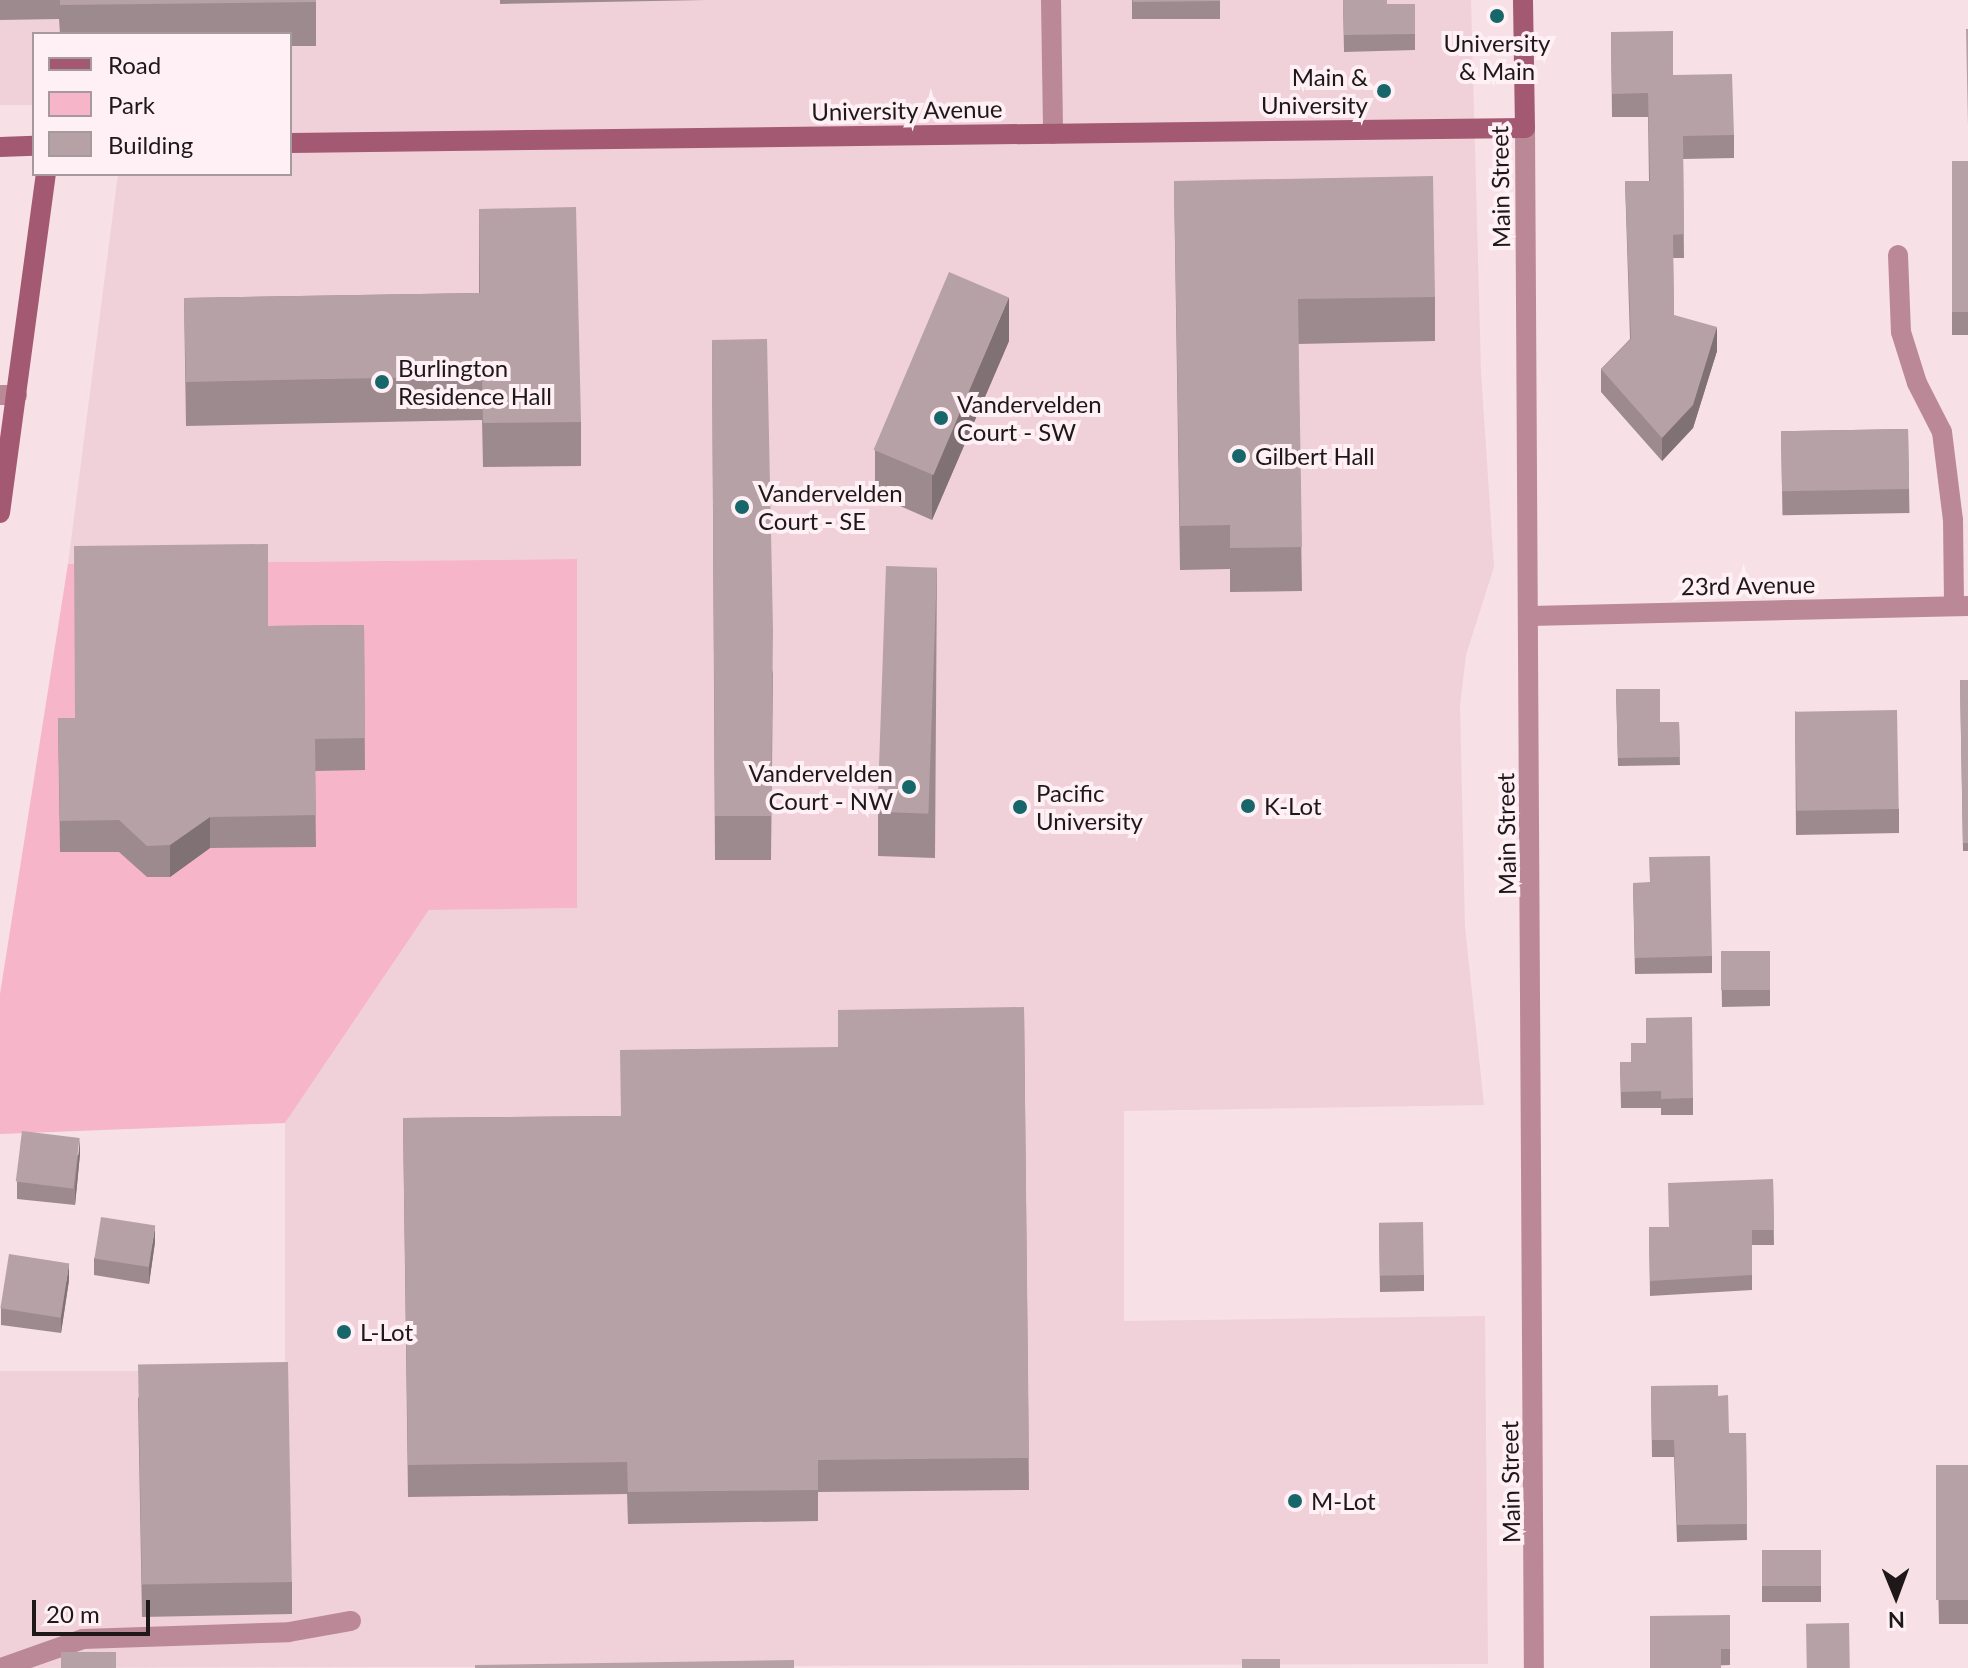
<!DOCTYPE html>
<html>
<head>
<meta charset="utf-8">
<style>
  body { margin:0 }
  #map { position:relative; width:1968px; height:1668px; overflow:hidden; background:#f7e0e6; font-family:Lato,sans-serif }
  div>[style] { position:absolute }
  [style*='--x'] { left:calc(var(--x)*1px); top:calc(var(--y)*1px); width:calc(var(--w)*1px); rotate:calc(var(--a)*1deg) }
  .built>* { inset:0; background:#f0d1d9 }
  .green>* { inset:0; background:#f6b5c8 }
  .lane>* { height:20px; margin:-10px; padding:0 10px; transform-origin:10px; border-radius:10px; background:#bb8897 }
  .street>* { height:20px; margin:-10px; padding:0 10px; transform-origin:10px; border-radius:10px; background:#bb8897 }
  .secondary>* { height:20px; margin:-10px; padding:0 10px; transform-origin:10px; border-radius:10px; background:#a25971 }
  .wall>* { inset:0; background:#9d8a8f; transform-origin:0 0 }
  .shaded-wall>* { inset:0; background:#7f7174 }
  .building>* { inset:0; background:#b6a1a6; transform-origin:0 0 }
  .dots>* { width:22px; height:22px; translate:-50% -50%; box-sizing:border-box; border:4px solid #fef0f4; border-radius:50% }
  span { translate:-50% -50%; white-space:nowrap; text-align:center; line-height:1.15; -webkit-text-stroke:8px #fef0f4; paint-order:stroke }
  .poi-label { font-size:24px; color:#1f181a }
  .right { translate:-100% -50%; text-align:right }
  .left { translate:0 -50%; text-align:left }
  .street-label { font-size:24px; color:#1f181a }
  .legend { position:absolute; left:32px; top:32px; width:260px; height:144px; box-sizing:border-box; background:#fef0f4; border:2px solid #a59a9d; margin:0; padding:10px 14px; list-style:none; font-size:24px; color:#1f181a }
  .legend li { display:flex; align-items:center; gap:16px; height:40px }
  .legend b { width:40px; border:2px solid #a59a9d }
  .north { position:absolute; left:1856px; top:1556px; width:80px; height:80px; -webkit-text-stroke:6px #fef0f4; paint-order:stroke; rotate:179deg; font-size:22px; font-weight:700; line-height:32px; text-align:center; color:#1f181a }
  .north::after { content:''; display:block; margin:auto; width:28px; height:36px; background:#1f181a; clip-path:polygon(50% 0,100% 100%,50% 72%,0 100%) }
  .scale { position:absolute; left:32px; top:1600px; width:118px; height:36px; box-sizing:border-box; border:4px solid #1f181a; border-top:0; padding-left:10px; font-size:24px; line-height:28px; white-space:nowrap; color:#1f181a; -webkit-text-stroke:6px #fef0f4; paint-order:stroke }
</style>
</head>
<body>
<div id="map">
  <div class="built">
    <i style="clip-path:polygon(0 0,1471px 0,1481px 372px,1494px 567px,1466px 655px,1460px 705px,1465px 927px,1484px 1105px,1124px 1111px,1124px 1321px,1485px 1316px,1488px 1664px,0 1668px,0 1371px,285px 1371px,285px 1123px,429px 910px,577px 908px,577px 559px,68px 564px,118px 174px,290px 174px,290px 34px,34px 34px,34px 105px,0 105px)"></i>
  </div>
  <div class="green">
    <i style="clip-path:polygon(577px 559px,577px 908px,429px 910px,285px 1123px,0 1134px,0 994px,68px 564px)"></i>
  </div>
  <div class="lane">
    <i style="--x:1898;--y:255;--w:77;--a:87.8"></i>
    <i style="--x:1901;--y:332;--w:53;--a:72.6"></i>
    <i style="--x:1917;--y:383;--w:55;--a:63"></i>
    <i style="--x:1942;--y:432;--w:89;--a:82.9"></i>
    <i style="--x:1953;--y:520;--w:86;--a:89.3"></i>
    <i style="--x:0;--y:395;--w:17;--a:0"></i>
    <i style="--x:1;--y:1668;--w:87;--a:-19.5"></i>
    <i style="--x:83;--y:1639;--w:206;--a:-1.9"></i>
    <i style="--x:289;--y:1632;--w:63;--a:-10.1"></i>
  </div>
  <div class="street">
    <i style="--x:1051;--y:0;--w:134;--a:89.1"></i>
    <i style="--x:1525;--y:128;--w:1540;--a:89.67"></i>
    <i style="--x:1530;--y:616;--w:438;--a:-1.3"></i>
  </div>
  <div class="secondary">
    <i style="--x:290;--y:143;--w:1235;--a:-0.7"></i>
    <i style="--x:1525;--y:128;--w:128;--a:-90.9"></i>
    <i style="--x:0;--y:147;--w:34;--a:-2"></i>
    <i style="--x:0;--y:513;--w:342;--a:-82.3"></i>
  </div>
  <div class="wall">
    <i style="clip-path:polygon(0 0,316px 0,316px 46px,290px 46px,290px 34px,60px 34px,59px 19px,0 20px)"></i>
    <i style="clip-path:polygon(500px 0,706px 0,500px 4px)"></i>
    <i style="left:1132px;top:0;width:88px;height:19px"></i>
    <i style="clip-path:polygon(1343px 0,1387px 4px,1415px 4px,1415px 50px,1344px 52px)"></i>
    <i style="clip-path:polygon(1611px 32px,1673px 75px,1734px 135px,1734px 158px,1683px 159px,1684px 258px,1673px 258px,1674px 315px,1717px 351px,1693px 428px,1662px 461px,1601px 392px,1601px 369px,1630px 339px,1625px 181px,1649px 181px,1648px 117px,1612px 117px)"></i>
    <i style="left:1952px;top:161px;width:16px;height:174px"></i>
    <i style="clip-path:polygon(1174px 181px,1435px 297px,1435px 341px,1298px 344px,1302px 591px,1230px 592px,1230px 569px,1180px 570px)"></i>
    <i style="clip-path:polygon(479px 209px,581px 422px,581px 466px,483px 467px,482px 420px,186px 426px,184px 298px,479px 293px)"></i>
    <i style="clip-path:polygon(712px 340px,773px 674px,771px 860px,715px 860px)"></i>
    <i style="clip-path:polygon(1009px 341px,932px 520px,875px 495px,875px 450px)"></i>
    <i style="left:1908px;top:429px;width:84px;height:127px;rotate:89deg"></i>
    <i style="clip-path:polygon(937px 568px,935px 858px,878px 856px,878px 812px)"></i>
    <i style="clip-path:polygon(364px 625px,365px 770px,315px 771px,316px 847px,210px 848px,170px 877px,147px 877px,119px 852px,60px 852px,58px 718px,75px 718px,268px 626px)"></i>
    <i style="clip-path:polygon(1960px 680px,1968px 680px,1968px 851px,1963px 851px)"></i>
    <i style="clip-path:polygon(1616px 689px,1660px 722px,1679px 722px,1680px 765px,1618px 766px)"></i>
    <i style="clip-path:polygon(1795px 711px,1899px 809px,1899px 833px,1796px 835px)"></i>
    <i style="clip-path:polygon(1633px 883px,1712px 956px,1712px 973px,1635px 974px)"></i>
    <i style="clip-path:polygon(1721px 952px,1770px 990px,1770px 1006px,1722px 1007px)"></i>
    <i style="clip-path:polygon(1024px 1007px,1029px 1490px,818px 1492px,818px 1521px,628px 1524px,627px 1494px,408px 1497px,403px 1118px,620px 1116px,838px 1047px)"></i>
    <i style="clip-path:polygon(1620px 1062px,1693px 1098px,1693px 1115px,1661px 1115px,1661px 1108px,1621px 1108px)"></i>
    <i style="clip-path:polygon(80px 1154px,75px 1205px,17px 1199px,17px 1182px)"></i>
    <i style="clip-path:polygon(1773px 1179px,1774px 1245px,1752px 1245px,1752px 1290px,1650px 1296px,1649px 1227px,1669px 1227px)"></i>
    <i style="clip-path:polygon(1379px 1223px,1424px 1275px,1424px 1291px,1380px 1292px)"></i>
    <i style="clip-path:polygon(155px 1242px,149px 1284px,94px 1275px,94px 1258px)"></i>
    <i style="clip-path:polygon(69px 1280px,61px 1333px,1px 1325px,1px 1308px)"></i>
    <i style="clip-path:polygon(1651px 1386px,1718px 1396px,1729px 1433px,1746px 1433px,1747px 1540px,1677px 1542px,1674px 1457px,1652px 1457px)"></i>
    <i style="clip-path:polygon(138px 1397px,292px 1582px,292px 1614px,142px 1617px)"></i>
    <i style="clip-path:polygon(1968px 1465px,1968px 1624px,1939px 1624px,1936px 1491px)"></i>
    <i style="left:1821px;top:1550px;width:52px;height:59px;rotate:90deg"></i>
    <i style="clip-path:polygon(1730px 1615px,1730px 1665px,1650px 1668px)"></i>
  </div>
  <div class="shaded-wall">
    <i style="clip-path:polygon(1009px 297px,1009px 341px,932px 520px,932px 476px)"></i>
    <i style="clip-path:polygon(1717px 327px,1717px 351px,1693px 428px,1662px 461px,1662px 438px)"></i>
    <i style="clip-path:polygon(210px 817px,210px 848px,170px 877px,170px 845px)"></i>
    <i style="clip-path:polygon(80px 1138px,80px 1154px,75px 1205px,75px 1188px)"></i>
    <i style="clip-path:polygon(155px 1226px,155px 1242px,149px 1284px,149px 1267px)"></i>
    <i style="clip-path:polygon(69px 1263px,69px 1280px,61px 1333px,61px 1317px)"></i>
  </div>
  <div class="building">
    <i style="clip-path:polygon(60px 0,316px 0,316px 2px,60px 5px)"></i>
    <i style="clip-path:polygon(1133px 0,1220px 0,1220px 1px,1133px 2px)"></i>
    <i style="clip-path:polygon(1343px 0,1387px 0,1387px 4px,1415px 4px,1415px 34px,1344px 35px)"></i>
    <i style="clip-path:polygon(1966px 29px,1968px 29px,1968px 126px)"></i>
    <i style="clip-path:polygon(1673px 31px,1673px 75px,1732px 74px,1734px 135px,1683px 136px,1684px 234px,1673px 235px,1674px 315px,1717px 327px,1693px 405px,1662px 438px,1601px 369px,1631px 339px,1625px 181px,1650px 181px,1648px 93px,1612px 94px,1611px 32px)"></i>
    <i style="left:1952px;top:161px;width:16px;height:151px"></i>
    <i style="clip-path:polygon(1433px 176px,1435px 297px,1298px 299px,1302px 547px,1230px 548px,1230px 525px,1180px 526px,1174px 181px)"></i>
    <i style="clip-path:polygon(576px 207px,581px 422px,483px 423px,482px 376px,186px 382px,184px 298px,480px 293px,479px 209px)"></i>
    <i style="left:949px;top:272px;width:65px;height:193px;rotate:23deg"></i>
    <i style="clip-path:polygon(767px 339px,773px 630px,771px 816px,715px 816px,712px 340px)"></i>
    <i style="left:1908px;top:429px;width:60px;height:127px;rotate:89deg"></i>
    <i style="clip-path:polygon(268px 544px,268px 626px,364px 625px,365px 738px,315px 739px,316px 815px,210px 817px,170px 845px,147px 846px,119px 820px,60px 821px,58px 718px,75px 718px,74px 546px)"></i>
    <i style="left:886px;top:566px;width:51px;height:246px;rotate:2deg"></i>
    <i style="clip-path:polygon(1960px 680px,1968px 680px,1968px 843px,1963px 843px)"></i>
    <i style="clip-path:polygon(1616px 689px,1660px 689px,1660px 722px,1679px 722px,1680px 757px,1618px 758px)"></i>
    <i style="left:1897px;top:710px;width:99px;height:102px;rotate:89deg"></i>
    <i style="clip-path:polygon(1710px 856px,1712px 956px,1635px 958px,1633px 883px,1650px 882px,1649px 857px)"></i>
    <i style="left:1770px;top:951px;width:39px;height:49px;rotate:90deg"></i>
    <i style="clip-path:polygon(1024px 1007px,1029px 1458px,818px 1460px,818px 1490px,628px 1492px,627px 1462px,408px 1465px,403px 1118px,621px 1116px,620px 1050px,838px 1047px,838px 1010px)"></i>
    <i style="clip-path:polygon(1692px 1017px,1693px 1098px,1661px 1099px,1661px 1091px,1621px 1092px,1620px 1062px,1631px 1062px,1631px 1043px,1646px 1043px,1646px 1018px)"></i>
    <i style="left:22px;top:1131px;width:58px;height:51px;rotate:7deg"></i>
    <i style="clip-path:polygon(1773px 1179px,1774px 1230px,1752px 1230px,1752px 1275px,1650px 1281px,1649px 1227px,1669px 1227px,1668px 1183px)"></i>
    <i style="left:101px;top:1217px;width:55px;height:42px;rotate:9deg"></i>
    <i style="left:1423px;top:1222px;width:53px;height:44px;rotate:89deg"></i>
    <i style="left:9px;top:1254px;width:61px;height:55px;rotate:9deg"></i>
    <i style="left:288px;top:1362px;width:220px;height:150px;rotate:89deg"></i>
    <i style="clip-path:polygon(1718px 1385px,1718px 1396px,1728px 1395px,1729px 1433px,1746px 1433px,1747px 1524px,1677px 1525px,1674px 1440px,1652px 1440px,1651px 1386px)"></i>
    <i style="left:1968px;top:1465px;width:135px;height:32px;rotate:90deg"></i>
    <i style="left:1821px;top:1550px;width:36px;height:59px;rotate:90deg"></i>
    <i style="clip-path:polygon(1730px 1615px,1730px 1649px,1721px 1649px,1721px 1668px,1650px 1668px,1650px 1616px)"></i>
    <i style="left:1849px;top:1623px;width:45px;height:43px;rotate:89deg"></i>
    <i style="left:116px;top:1652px;width:16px;height:55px;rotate:90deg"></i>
    <i style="left:1242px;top:1659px;width:38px;height:9px"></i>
    <i style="clip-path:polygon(794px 1660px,794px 1668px,475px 1668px,475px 1665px)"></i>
  </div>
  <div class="dots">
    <i style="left:1497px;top:16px;background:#17666a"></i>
    <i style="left:1384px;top:91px;background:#17666a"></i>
    <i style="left:382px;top:382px;background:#17666a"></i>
    <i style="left:941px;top:418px;background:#17666a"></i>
    <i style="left:1239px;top:456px;background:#17666a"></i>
    <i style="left:742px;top:507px;background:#17666a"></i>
    <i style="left:909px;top:787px;background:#17666a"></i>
    <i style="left:1248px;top:806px;background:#17666a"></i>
    <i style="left:1020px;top:807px;background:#17666a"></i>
    <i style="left:344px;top:1332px;background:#17666a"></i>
    <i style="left:1295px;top:1501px;background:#17666a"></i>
  </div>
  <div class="poi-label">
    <span style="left:1497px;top:57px">University<br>&amp; Main</span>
    <span class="right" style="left:1368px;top:91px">Main &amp;<br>University</span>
    <span class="left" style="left:398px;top:382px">Burlington<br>Residence Hall</span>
    <span class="left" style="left:957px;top:418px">Vandervelden<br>Court - SW</span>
    <span class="left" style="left:1255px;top:456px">Gilbert Hall</span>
    <span class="left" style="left:758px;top:507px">Vandervelden<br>Court - SE</span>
    <span class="right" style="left:893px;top:787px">Vandervelden<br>Court - NW</span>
    <span class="left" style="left:1036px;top:807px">Pacific<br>University</span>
    <span class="left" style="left:1264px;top:806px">K-Lot</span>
    <span class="left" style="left:360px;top:1332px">L-Lot</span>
    <span class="left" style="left:1311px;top:1501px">M-Lot</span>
  </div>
  <div class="street-label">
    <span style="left:907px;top:110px;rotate:-1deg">University Avenue</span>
    <span style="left:1500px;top:187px;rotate:-91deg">Main Street</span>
    <span style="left:1748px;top:585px;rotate:-1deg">23rd Avenue</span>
    <span style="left:1506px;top:834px;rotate:-91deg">Main Street</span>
    <span style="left:1510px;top:1482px;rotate:-91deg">Main Street</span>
  </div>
  <ul class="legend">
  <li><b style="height:10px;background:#a25971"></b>Road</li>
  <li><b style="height:22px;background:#f6b5c8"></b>Park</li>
  <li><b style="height:22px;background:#b6a1a6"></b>Building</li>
  </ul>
  <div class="north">N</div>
  <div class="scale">20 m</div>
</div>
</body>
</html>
